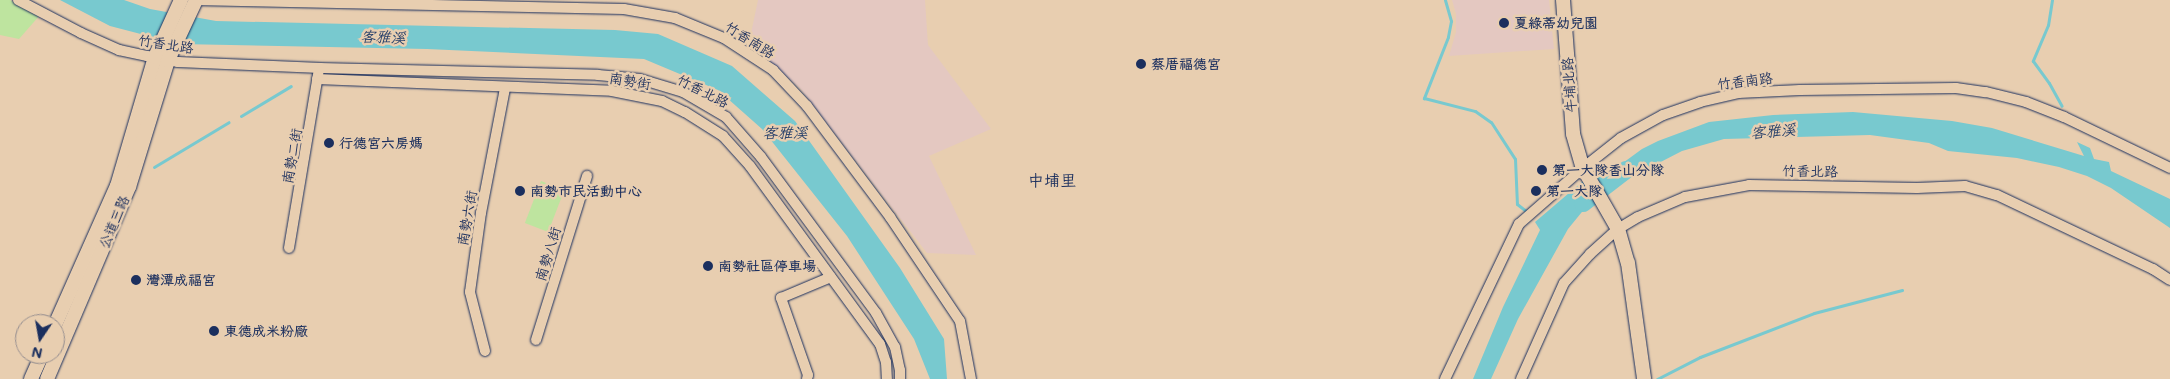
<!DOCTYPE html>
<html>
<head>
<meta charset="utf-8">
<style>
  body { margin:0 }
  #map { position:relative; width:2170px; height:379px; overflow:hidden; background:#e8ceb0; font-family:Mali,"LXGW WenKai TC",sans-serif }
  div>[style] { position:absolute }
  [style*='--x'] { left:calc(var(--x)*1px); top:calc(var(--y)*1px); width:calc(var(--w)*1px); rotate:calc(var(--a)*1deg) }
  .built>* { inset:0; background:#e4c8c1 }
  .green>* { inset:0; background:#bee49f; transform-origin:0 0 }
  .water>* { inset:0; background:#78c9cf }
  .stream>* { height:3px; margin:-1.5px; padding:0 1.5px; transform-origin:1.5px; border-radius:1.5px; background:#78c9cf }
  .river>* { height:18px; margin:-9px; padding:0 9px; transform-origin:9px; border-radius:9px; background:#78c9cf }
  .roads { filter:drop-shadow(0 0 1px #1b2f5e) drop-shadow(0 0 1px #1b2f5e) }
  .street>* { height:10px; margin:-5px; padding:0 5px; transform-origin:5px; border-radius:5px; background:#e8ceb0 }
  .secondary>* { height:14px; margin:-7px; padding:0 7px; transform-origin:7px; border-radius:7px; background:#e8ceb0 }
  .dots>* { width:14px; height:14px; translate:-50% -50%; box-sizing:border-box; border:2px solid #e8ceb0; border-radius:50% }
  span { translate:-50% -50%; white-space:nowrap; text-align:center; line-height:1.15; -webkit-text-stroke:5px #e8ceb0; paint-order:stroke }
  .poi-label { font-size:14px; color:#1b2f5e; font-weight:700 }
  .left { translate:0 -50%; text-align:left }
  .street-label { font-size:14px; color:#1b2f5e }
  .water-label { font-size:15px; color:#243e69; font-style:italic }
  .quarter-label { font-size:16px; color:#1b2f5e }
  .north { position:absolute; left:15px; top:314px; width:50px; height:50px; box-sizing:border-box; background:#e8ceb0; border:1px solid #968e8f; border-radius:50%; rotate:192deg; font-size:14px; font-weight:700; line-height:20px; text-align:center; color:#1b2f5e }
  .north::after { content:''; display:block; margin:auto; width:18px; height:22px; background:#1b2f5e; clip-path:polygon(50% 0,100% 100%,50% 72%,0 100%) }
</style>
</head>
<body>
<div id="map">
  <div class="built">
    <i style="clip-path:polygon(758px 0,925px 0,928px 45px,991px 129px,929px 156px,976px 255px,927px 253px,800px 88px,749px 43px)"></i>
    <i style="clip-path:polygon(1452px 0,1549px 0,1554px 49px,1449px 56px,1456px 32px,1456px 14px)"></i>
  </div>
  <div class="green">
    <i style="clip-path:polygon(0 0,10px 0,40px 15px,19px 39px,0 35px)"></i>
    <i style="left:541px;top:181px;width:25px;height:45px;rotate:21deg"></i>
  </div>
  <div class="water">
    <i style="clip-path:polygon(60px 0,124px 0,150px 9px,216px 21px,615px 30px,658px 34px,732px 66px,795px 121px,900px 268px,944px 339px,947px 379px,930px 379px,914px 339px,847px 236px,762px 129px,718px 90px,644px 59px,427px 49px,179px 44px,110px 26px)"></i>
    <i style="clip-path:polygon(1853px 112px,1952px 121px,1992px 128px,2084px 156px,2077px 142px,2090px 148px,2094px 159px,2109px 162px,2111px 171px,2170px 199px,2170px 228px,2111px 188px,2087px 176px,2059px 167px,2017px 158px,1948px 151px,1929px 143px,1870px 135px,1724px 139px,1682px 151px,1616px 185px,1604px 185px,1568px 229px,1518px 319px,1491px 379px,1473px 379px,1503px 307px,1540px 230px,1535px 222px,1596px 170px,1616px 168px,1642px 149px,1658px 141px,1709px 122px,1773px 115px)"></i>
  </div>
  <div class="stream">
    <i style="--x:1445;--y:0;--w:22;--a:74"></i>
    <i style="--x:1451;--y:21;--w:16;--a:101"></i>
    <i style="--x:1448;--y:37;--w:66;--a:111.5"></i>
    <i style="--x:1424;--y:98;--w:53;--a:14.3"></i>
    <i style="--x:1475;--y:111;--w:19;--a:35"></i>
    <i style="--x:1491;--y:122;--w:44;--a:57"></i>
    <i style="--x:1515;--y:159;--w:45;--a:87.5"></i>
    <i style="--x:1517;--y:204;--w:11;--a:38"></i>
    <i style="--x:2052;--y:0;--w:25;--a:99"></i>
    <i style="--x:2048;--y:25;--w:39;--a:113"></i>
    <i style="--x:2033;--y:61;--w:27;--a:54"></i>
    <i style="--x:2049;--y:83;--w:26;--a:61"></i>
    <i style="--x:241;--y:116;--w:58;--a:-31"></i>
    <i style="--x:154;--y:167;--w:87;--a:-31"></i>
    <i style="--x:1657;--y:379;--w:48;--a:-27.1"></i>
    <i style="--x:1700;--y:357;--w:122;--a:-21.1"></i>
    <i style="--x:1814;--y:313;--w:91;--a:-14.6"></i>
  </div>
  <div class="river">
    <i style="--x:1583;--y:203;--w:54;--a:-37.5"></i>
  </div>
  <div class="roads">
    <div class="street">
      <i style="--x:18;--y:0;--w:71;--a:27.6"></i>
      <i style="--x:81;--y:33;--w:42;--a:24.1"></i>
      <i style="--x:119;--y:50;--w:29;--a:12"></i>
      <i style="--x:147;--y:56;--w:32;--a:11"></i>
      <i style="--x:178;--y:62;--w:143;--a:2.4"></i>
      <i style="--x:194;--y:0;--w:430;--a:1.2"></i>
      <i style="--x:624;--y:9;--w:52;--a:10"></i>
      <i style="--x:675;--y:18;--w:53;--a:22.2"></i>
      <i style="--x:724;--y:38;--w:59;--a:33.1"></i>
      <i style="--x:773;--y:70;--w:50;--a:46.6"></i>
      <i style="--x:807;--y:106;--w:139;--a:53.2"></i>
      <i style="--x:890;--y:217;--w:125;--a:56.1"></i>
      <i style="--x:960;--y:321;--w:59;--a:79.3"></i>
      <i style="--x:317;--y:79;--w:295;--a:2.3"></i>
      <i style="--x:612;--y:91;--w:51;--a:11.3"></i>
      <i style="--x:662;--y:101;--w:25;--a:26"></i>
      <i style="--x:685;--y:112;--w:45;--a:32.3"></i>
      <i style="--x:723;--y:136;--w:40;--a:48"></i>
      <i style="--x:750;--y:166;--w:220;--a:53.9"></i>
      <i style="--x:880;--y:344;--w:19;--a:72"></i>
      <i style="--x:886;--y:362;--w:17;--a:87"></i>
      <i style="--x:289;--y:248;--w:182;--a:-80.5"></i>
      <i style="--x:319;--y:68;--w:279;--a:1.4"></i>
      <i style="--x:598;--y:75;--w:42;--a:5.4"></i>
      <i style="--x:640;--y:79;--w:45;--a:16.8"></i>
      <i style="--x:683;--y:92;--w:50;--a:30.2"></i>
      <i style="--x:726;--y:117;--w:53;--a:48.8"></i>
      <i style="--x:761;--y:157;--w:194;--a:53.6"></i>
      <i style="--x:876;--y:313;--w:39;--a:61"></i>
      <i style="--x:895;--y:347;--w:24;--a:78"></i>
      <i style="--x:900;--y:370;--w:9;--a:90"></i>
      <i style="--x:536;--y:340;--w:172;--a:-72.7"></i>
      <i style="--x:485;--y:351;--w:61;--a:-104.3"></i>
      <i style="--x:470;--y:292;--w:80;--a:-82.1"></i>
      <i style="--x:481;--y:213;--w:127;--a:-79.1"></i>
      <i style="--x:807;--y:379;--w:4;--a:-76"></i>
      <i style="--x:808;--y:375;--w:82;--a:-109.3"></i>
      <i style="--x:781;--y:298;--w:54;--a:-22.8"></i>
      <i style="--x:1445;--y:379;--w:172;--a:-64.5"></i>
      <i style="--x:1519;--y:224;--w:85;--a:-41.2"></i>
      <i style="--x:1583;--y:168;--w:48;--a:-38.3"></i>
      <i style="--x:1621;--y:138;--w:48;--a:-28.7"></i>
      <i style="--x:1663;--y:115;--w:39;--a:-19"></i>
      <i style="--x:1700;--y:102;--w:39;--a:-13"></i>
      <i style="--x:1738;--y:93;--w:62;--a:-2.8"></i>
      <i style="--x:1800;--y:90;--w:156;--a:-0.7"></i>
      <i style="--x:1956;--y:88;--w:30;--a:8"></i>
      <i style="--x:1986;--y:92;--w:41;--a:14"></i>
      <i style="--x:2026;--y:102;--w:41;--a:21.5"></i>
      <i style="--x:2064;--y:117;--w:118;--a:25.7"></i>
      <i style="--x:1521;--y:379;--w:105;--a:-65.9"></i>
      <i style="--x:1564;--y:283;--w:39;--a:-48"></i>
      <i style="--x:1590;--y:254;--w:38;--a:-42"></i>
      <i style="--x:1618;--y:229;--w:23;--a:-31"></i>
      <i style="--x:1638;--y:217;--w:51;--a:-23.1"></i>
      <i style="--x:1685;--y:197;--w:65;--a:-10.6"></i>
      <i style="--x:1749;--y:185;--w:168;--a:1"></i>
      <i style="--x:1917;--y:188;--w:48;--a:-2.4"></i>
      <i style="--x:1965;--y:186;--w:33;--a:16"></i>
      <i style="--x:1997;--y:195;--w:173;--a:25.4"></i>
      <i style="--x:2153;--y:269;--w:20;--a:33"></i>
    </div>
    <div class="secondary">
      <i style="--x:1563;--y:0;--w:134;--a:85.7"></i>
      <i style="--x:1573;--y:134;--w:35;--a:74"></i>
      <i style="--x:1583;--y:168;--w:70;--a:60.2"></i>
      <i style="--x:1618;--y:229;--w:35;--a:74"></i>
      <i style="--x:1628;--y:263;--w:117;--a:82.1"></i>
      <i style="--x:55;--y:325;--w:152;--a:-66"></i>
      <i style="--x:117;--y:186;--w:134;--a:-73.6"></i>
      <i style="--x:155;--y:57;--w:63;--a:-65.5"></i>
      <i style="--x:31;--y:379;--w:27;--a:-66"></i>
      <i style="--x:47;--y:379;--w:209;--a:-66.9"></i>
      <i style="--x:129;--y:187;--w:133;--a:-72.9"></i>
      <i style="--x:168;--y:60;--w:66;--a:-65"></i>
    </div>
  </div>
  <div class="dots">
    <i style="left:1504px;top:23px;background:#1b2f5e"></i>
    <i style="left:1141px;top:64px;background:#1b2f5e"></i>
    <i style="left:329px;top:143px;background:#1b2f5e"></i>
    <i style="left:1542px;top:170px;background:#1b2f5e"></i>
    <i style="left:520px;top:191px;background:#1b2f5e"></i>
    <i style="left:1536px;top:191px;background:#1b2f5e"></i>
    <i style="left:708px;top:266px;background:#1b2f5e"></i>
    <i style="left:136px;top:280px;background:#1b2f5e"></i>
    <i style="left:214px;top:331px;background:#1b2f5e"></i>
  </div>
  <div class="poi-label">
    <span class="left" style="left:1514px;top:23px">夏綠蒂幼兒園</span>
    <span class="left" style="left:1151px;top:64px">蔡厝福德宮</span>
    <span class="left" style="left:339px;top:143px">行德宮六房媽</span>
    <span class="left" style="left:1552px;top:170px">第一大隊香山分隊</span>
    <span class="left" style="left:530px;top:191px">南勢市民活動中心</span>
    <span class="left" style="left:1546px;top:191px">第一大隊</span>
    <span class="left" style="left:718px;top:266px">南勢社區停車場</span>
    <span class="left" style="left:146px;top:280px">灣潭成福宮</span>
    <span class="left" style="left:224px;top:331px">東德成米粉廠</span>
  </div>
  <div class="street-label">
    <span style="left:750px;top:40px;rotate:32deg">竹香南路</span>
    <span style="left:166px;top:44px;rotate:9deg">竹香北路</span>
    <span style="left:630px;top:81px;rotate:9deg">南勢街</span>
    <span style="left:1745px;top:81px;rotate:-7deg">竹香南路</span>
    <span style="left:1569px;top:85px;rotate:-94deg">牛埔北路</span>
    <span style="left:703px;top:91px;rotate:27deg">竹香北路</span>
    <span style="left:292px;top:156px;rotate:-80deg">南勢二街</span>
    <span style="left:1810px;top:171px;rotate:1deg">竹香北路</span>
    <span style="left:467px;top:218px;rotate:-80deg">南勢六街</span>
    <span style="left:114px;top:222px;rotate:-67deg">公道三路</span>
    <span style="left:548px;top:254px;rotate:-73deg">南勢八街</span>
  </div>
  <div class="water-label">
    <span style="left:383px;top:37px;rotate:2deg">客雅溪</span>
    <span style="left:1773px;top:131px;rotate:-5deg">客雅溪</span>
    <span style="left:785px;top:133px">客雅溪</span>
  </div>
  <div class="quarter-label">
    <span style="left:1052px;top:180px">中埔里</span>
  </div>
  <div class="north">N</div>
</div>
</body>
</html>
